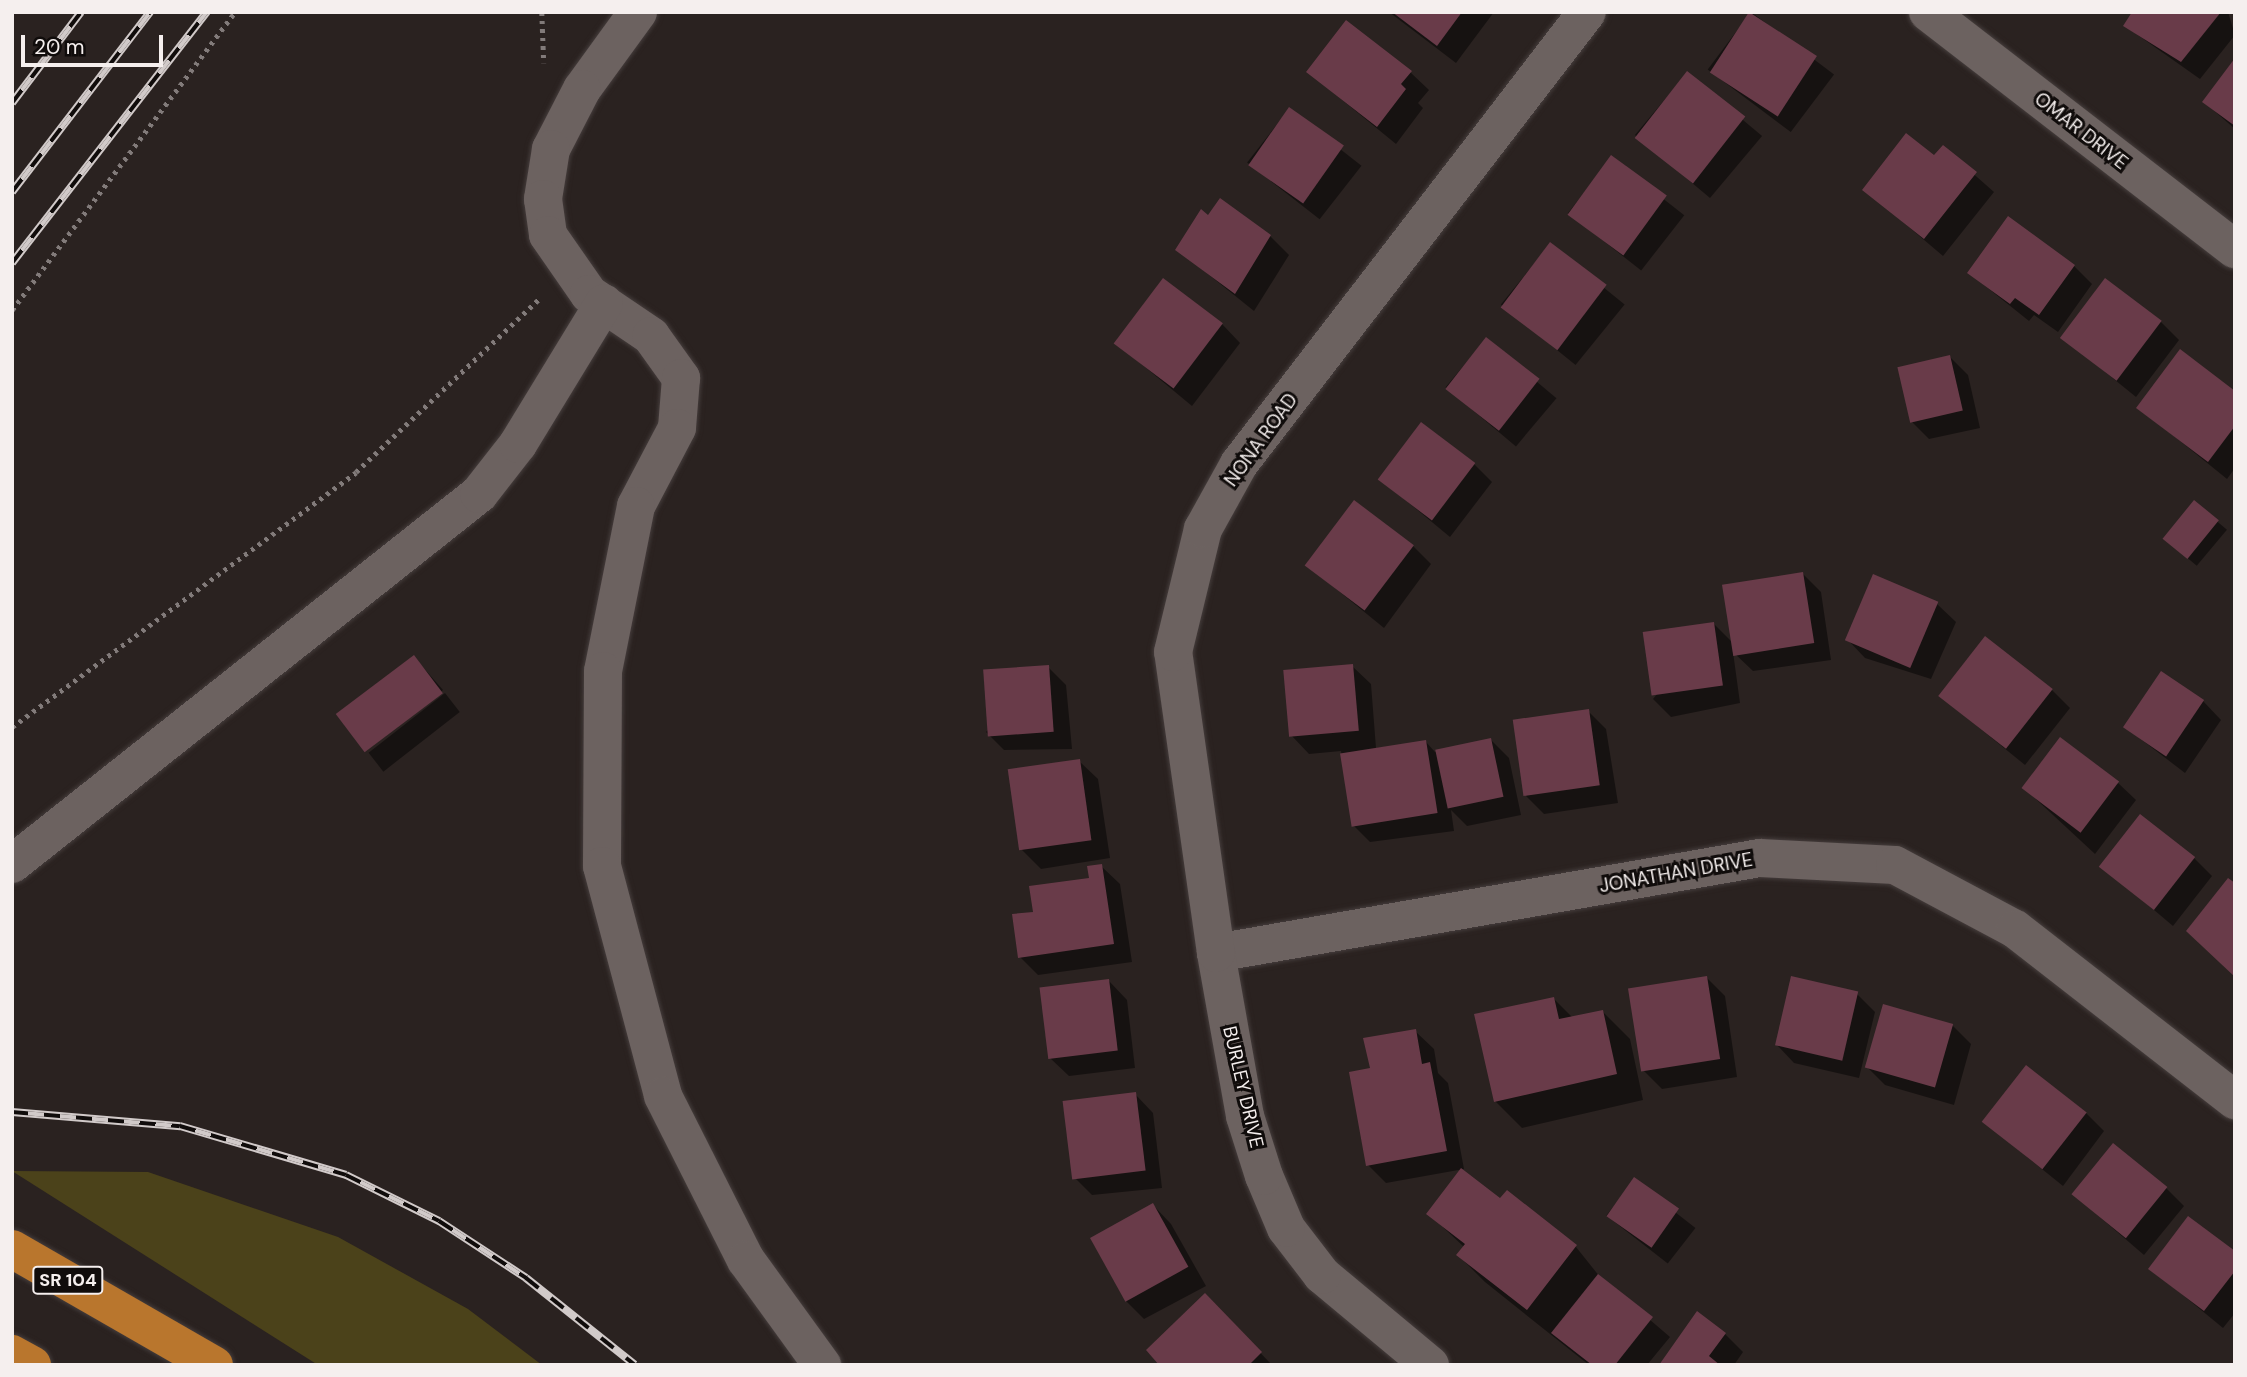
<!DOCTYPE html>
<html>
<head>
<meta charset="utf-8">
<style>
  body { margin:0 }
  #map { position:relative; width:2247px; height:1377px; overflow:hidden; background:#2a2220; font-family:"DM Sans",sans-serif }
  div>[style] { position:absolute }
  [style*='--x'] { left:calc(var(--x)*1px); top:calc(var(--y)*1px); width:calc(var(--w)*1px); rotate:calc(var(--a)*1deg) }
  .green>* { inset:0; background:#4b421a }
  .shadow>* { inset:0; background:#0007; transform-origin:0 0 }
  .building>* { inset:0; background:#693b49; transform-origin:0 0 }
  .path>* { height:4.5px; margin-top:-2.25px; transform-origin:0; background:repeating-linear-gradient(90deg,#827b7a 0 3.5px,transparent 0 8.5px) }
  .roads { filter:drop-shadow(0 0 2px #453d3c) drop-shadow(0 0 2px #453d3c) }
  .minor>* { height:38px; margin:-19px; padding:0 19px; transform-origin:19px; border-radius:19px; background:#6c6260 }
  .highway>* { height:38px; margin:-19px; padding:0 19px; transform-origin:19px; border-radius:19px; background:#b9762d }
  .rail>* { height:8px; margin-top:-4px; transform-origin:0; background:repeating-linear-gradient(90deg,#100c0b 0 16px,#d1cac9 0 32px); box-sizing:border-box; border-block:2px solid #d1cac9 }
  span { translate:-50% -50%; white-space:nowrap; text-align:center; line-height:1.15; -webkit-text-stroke:6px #100c0b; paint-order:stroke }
  .shield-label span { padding:2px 5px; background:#100c0b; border:2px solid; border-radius:5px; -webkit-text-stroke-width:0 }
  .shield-label { font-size:18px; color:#f5efee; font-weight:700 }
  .street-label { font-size:19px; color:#f5efee }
  .frame { position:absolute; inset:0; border:14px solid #f5efee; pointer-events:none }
  .scale { position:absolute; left:21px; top:35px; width:142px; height:32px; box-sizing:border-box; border:4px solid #f5efee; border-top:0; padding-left:9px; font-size:21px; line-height:24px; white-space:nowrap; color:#f5efee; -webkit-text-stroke:5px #100c0b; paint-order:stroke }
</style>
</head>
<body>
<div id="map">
  <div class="green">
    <i style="clip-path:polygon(12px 1171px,148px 1172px,338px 1237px,468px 1309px,542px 1365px,318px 1365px)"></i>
  </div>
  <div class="shadow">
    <i style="clip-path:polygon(1389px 12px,1494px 12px,1456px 63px)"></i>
    <i style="left:1751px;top:12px;width:104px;height:72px;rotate:37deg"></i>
    <i style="clip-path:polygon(2134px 12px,2228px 12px,2235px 35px,2200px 79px,2125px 26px)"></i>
    <i style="clip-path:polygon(2235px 61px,2235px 129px,2204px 102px)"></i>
    <i style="clip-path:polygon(1308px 72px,1410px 72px,1429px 90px,1418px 103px,1423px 108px,1396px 144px)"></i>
    <i style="left:1687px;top:73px;width:98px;height:81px;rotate:40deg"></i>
    <i style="left:1289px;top:109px;width:92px;height:68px;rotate:38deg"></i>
    <i style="clip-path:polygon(1943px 147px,1994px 192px,1943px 256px,1864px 189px,1934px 158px)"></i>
    <i style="left:1611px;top:158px;width:93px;height:70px;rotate:38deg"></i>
    <i style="clip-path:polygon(1208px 217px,1270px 236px,1289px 255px,1254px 311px,1178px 250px)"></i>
    <i style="left:1550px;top:244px;width:96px;height:78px;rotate:39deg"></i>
    <i style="clip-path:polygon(2074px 266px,2092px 284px,2058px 332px,2034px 315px,2029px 321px,1969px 273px)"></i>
    <i style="clip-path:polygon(2161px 322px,2179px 340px,2136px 397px,2062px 337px)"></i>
    <i style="clip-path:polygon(1222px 324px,1240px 343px,1192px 406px,1116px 343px)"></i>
    <i style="left:1486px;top:339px;width:92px;height:63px;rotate:40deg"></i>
    <i style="clip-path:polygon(1950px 357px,1968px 375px,1980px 428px,1929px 439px,1911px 421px)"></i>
    <i style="clip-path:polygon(2235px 393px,2235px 468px,2227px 479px,2138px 407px)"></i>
    <i style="clip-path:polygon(1474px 464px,1492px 482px,1450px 537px,1380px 479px)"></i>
    <i style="left:2194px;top:502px;width:43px;height:47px;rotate:40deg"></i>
    <i style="clip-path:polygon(1413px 546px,1431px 564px,1384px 628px,1308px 566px)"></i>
    <i style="clip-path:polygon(1803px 574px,1821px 592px,1831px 660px,1753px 671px,1733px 652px,1740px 703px,1671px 717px,1653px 699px,1714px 624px,1733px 643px)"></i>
    <i style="clip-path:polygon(1873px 576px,1937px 604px,1956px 622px,1931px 679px,1865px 658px,1847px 639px)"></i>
    <i style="clip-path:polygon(414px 657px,443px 690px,367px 750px)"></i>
    <i style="clip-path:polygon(1352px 666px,1371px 684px,1376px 748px,1426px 742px,1435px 752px,1491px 740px,1509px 758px,1521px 815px,1467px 826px,1451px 810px,1454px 831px,1370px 842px,1352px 824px,1341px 751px,1309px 754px,1291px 735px)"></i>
    <i style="clip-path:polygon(1048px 667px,1066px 685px,1072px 749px,1004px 750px,986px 732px)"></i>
    <i style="clip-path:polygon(2052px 690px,2070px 708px,2025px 765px,1940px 696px)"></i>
    <i style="left:445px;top:693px;width:24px;height:97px;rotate:52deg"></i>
    <i style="clip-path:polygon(2203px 701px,2221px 720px,2185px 773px,2125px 727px)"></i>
    <i style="clip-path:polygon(1588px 711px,1606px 729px,1618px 803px,1544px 814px,1526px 796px)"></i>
    <i style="clip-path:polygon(1079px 761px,1098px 779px,1110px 858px,1041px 869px,1022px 850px)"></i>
    <i style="clip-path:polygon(2117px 782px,2136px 800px,2095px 854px,2024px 788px)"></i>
    <i style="clip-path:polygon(2194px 858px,2212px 876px,2173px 926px,2102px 866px)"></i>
    <i style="clip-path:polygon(1101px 866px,1120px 884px,1132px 962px,1038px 975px,1020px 957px,1035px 913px,1091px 880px)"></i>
    <i style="clip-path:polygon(1707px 978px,1725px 996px,1737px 1077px,1662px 1089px,1643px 1070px)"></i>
    <i style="clip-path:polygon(1109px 981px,1127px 1000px,1135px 1068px,1069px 1076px,1050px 1058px)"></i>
    <i style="clip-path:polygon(1857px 994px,1875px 1012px,1859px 1078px,1794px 1063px,1776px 1044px)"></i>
    <i style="clip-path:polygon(1554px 999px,1573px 1018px,1603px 1012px,1630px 1039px,1643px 1100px,1522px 1128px,1495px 1101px)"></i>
    <i style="clip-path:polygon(1884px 1006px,1953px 1026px,1971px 1044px,1954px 1105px,1885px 1085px,1867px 1067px)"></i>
    <i style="clip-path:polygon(1415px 1031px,1434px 1049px,1438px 1073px,1448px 1083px,1464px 1169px,1386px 1183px,1368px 1165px,1372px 1070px)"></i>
    <i style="clip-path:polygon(1135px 1094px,1153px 1113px,1162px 1188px,1092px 1195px,1074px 1177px)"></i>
    <i style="clip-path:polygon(2086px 1113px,2104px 1131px,2063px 1186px,1984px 1122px)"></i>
    <i style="left:1634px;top:1180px;width:78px;height:45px;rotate:38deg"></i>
    <i style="clip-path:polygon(2166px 1188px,2184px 1206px,2144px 1255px,2073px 1194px)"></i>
    <i style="clip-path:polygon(1507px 1193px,1576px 1247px,1600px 1277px,1670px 1337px,1647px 1365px,1589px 1365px,1485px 1282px,1458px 1255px,1464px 1247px,1428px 1213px,1500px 1200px)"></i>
    <i style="clip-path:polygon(1153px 1205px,1171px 1224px,1206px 1286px,1144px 1319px,1126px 1301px)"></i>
    <i style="clip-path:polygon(2235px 1254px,2235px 1313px,2223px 1328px,2150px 1268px)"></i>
    <i style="clip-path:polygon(1223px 1314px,1272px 1365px,1162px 1365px)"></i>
    <i style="clip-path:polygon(1725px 1334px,1743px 1352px,1734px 1365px,1661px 1365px)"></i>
  </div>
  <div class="building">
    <i style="clip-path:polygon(1392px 12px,1462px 12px,1437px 46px)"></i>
    <i style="left:1749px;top:12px;width:81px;height:72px;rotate:33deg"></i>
    <i style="clip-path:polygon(2132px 12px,2221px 12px,2181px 62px,2123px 26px)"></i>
    <i style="clip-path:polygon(1346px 20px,1412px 71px,1401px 84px,1406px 89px,1377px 127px,1306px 72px)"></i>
    <i style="clip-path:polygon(2235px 58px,2235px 126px,2202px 102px)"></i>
    <i style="left:1687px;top:71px;width:74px;height:85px;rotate:38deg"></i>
    <i style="left:1289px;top:107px;width:67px;height:71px;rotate:35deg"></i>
    <i style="clip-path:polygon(1906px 133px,1934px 155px,1943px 145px,1977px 172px,1924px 239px,1862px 190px)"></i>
    <i style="left:1611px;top:155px;width:69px;height:74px;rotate:36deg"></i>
    <i style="clip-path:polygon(1220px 198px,1271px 235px,1235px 294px,1175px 250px,1201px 209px,1208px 215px)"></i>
    <i style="clip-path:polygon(2008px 216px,2075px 265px,2039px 315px,2015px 298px,2010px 304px,1967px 273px)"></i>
    <i style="left:1550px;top:242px;width:71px;height:82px;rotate:37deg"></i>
    <i style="left:1163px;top:278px;width:75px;height:82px;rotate:37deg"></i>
    <i style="left:2105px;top:278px;width:71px;height:75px;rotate:37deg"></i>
    <i style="left:1486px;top:337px;width:68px;height:66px;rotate:38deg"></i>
    <i style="clip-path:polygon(2180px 349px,2235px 391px,2235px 426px,2208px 462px,2136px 408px)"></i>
    <i style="left:1950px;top:355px;width:57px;height:54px;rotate:77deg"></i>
    <i style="left:1421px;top:422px;width:68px;height:72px;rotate:37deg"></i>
    <i style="left:1354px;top:500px;width:75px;height:82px;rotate:37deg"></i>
    <i style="left:2194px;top:500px;width:32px;height:50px;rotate:39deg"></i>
    <i style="left:1803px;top:572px;width:72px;height:82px;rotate:81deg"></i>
    <i style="left:1873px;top:574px;width:71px;height:72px;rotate:23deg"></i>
    <i style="left:1714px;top:622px;width:64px;height:72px;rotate:82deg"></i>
    <i style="left:1985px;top:636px;width:86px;height:76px;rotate:38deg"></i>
    <i style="left:414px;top:655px;width:48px;height:98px;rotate:53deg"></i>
    <i style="left:1353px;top:664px;width:67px;height:70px;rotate:85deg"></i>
    <i style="left:1049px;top:665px;width:67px;height:66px;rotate:86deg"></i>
    <i style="left:2161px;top:671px;width:52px;height:68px;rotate:34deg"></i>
    <i style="left:1589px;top:709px;width:77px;height:77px;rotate:82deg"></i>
    <i style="left:2060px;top:737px;width:74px;height:64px;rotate:37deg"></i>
    <i style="left:1491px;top:738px;width:60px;height:57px;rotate:78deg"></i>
    <i style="left:1426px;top:740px;width:74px;height:87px;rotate:81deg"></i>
    <i style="left:1080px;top:759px;width:82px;height:73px;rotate:82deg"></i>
    <i style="left:2140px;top:814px;width:70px;height:67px;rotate:38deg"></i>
    <i style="clip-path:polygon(1102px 864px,1114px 944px,1018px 958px,1012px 914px,1033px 912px,1029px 886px,1089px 878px,1087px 866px)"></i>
    <i style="clip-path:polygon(2228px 878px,2235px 883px,2235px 977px,2186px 931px)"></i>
    <i style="left:1707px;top:976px;width:84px;height:80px;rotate:81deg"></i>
    <i style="left:1791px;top:976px;width:69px;height:71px;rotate:13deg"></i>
    <i style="left:1109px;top:979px;width:72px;height:70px;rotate:83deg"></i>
    <i style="clip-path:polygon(1554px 997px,1559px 1019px,1603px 1010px,1617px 1074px,1494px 1102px,1474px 1014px)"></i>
    <i style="left:1883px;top:1004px;width:73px;height:66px;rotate:16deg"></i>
    <i style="clip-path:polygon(1416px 1029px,1422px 1064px,1430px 1062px,1447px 1151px,1366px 1166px,1349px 1072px,1370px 1068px,1363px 1038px)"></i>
    <i style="left:2026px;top:1065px;width:77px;height:72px;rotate:38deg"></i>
    <i style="left:1136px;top:1092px;width:79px;height:74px;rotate:83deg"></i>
    <i style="left:2113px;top:1143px;width:70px;height:66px;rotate:39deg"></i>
    <i style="clip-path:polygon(1461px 1168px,1500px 1198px,1507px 1190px,1577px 1245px,1527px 1310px,1456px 1255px,1465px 1244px,1426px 1214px)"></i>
    <i style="left:1634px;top:1177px;width:55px;height:48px;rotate:35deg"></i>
    <i style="left:1153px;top:1203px;width:73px;height:72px;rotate:61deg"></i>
    <i style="clip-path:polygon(2188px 1216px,2235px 1251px,2235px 1271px,2204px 1311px,2148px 1269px)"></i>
    <i style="clip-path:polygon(1598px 1274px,1653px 1317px,1615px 1365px,1592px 1365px,1551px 1333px)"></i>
    <i style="clip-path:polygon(1205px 1293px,1262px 1352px,1249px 1365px,1159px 1365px,1146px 1350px)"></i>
    <i style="clip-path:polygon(1697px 1311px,1726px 1333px,1709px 1356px,1720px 1365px,1659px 1365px)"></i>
  </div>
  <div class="path">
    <i style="--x:542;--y:12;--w:51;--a:87.8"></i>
    <i style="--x:12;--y:310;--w:372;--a:-53.2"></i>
    <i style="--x:12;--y:727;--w:428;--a:-36.5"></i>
    <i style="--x:356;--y:472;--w:253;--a:-43.4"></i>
  </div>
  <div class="roads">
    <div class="minor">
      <i style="--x:638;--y:12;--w:95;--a:126"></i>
      <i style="--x:582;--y:89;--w:68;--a:117.3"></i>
      <i style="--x:551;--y:149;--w:51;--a:99.1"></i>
      <i style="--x:543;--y:199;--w:36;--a:82"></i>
      <i style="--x:548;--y:235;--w:72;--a:55.2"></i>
      <i style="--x:589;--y:294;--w:75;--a:34.1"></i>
      <i style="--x:651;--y:336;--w:52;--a:54.5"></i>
      <i style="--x:681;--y:378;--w:50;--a:94.6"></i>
      <i style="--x:677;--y:428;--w:88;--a:117.7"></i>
      <i style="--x:636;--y:506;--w:168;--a:101.3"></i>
      <i style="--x:603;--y:671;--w:195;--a:90.3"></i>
      <i style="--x:602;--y:866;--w:238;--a:75.1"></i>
      <i style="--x:663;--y:1096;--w:184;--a:63.2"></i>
      <i style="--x:746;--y:1260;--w:130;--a:54.1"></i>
      <i style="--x:1928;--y:12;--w:388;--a:37.7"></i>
      <i style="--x:12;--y:864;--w:596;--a:-38.39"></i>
      <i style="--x:479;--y:494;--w:63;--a:-52"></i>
      <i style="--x:518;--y:444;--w:165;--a:-58.6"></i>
      <i style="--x:1216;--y:953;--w:552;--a:-9.91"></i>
      <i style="--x:1760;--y:858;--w:135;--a:3"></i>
      <i style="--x:1895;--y:865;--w:136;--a:28.1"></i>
      <i style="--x:2015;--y:929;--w:279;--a:37.9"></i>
      <i style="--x:1430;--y:1365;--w:141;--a:-140.2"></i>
      <i style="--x:1322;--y:1275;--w:59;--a:-127.5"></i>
      <i style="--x:1286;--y:1228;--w:56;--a:-112.9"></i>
      <i style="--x:1264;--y:1176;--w:63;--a:-107.6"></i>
      <i style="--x:1245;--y:1116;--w:166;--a:-100.1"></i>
      <i style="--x:1216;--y:953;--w:304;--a:-98.1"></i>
      <i style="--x:1173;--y:652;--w:127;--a:-76.3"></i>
      <i style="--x:1203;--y:529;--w:74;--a:-61"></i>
      <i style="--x:1239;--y:464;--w:570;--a:-52.41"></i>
    </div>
    <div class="highway">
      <i style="--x:12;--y:1249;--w:233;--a:29.9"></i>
      <i style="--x:12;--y:1354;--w:23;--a:29"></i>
    </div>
  </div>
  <div class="rail">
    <i style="--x:12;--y:103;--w:114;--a:-52.8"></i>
    <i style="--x:12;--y:192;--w:227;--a:-52.5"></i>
    <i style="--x:12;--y:263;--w:318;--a:-52.2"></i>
    <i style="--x:12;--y:1112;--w:169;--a:4.8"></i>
    <i style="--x:180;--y:1126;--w:173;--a:16.4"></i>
    <i style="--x:346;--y:1175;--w:104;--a:26.3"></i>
    <i style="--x:439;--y:1221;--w:104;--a:33.2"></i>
    <i style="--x:526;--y:1278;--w:139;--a:38.6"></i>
  </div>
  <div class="shield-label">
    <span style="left:68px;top:1280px">SR 104</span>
  </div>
  <div class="street-label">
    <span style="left:2081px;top:131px;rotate:38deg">OMAR DRIVE</span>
    <span style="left:1261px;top:440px;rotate:-54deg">NONA ROAD</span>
    <span style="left:1676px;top:873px;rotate:-10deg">JONATHAN DRIVE</span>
    <span style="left:1243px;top:1087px;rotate:77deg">BURLEY DRIVE</span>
  </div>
  <div class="frame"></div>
  <div class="scale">20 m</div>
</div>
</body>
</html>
